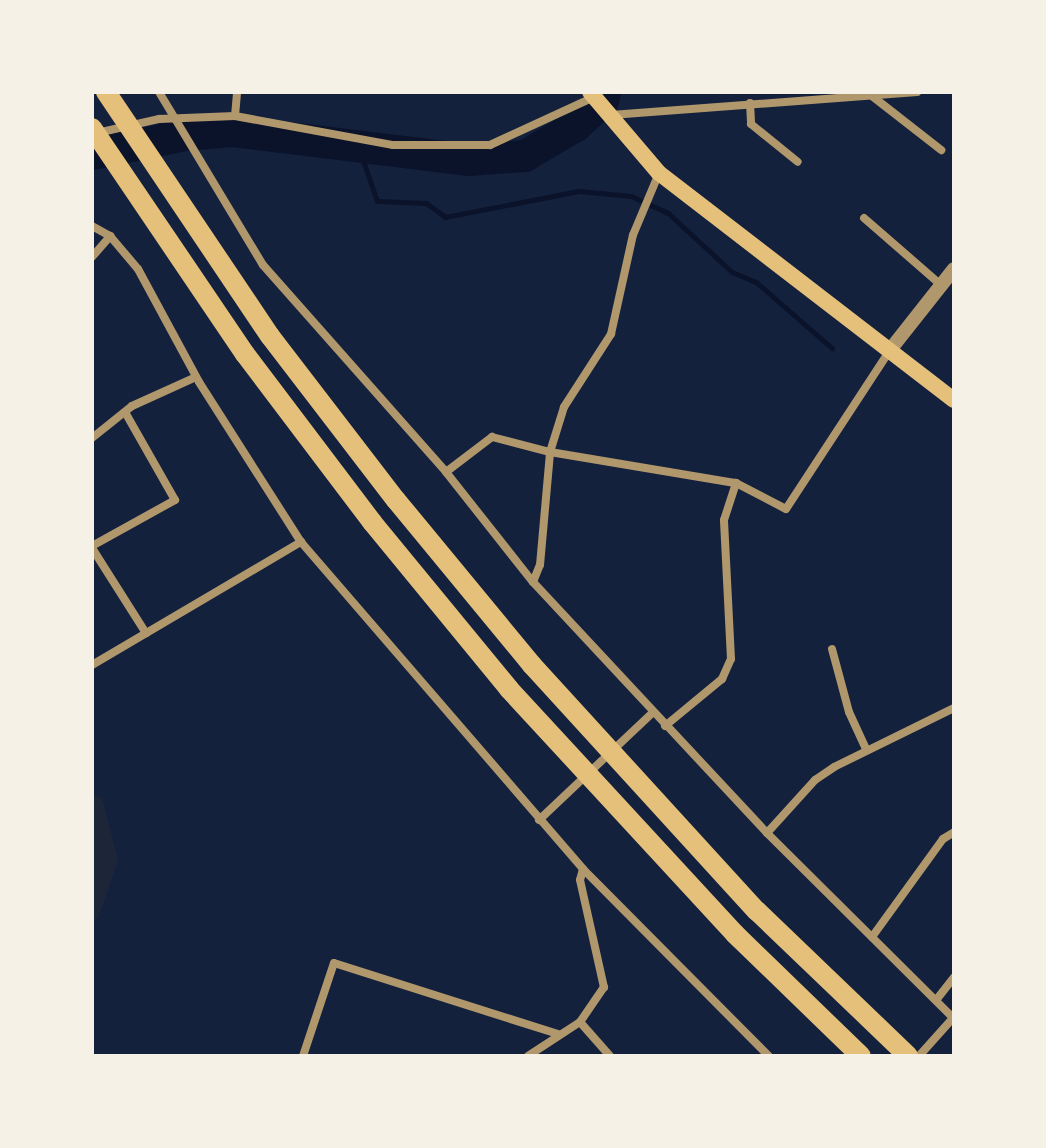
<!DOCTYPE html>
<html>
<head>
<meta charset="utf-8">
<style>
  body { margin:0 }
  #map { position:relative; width:1046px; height:1148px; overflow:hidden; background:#14213d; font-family:Cabin,sans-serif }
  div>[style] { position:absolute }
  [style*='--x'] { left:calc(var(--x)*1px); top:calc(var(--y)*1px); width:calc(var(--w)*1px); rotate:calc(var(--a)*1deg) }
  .green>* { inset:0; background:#1d2539 }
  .stream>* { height:5px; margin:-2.5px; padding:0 2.5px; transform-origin:2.5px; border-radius:2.5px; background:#0b132b }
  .river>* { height:32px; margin:-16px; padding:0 16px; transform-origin:16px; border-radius:16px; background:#0b132b }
  .minor>* { height:8px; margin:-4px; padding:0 4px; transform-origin:4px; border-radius:4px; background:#b1986c }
  .tertiary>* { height:14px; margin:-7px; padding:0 7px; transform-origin:7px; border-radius:7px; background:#b1986c }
  .secondary>* { height:16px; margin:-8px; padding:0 8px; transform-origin:8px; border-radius:8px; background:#e5c07b }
  .motorway>* { height:20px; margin:-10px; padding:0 10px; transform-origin:10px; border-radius:10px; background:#e5c07b }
  span { translate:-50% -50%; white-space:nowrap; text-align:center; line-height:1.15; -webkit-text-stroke:7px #f6f1e7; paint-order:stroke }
  .frame { position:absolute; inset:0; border:94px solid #f6f1e7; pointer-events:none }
</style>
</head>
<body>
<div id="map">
  <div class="green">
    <i style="clip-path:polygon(92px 794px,102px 798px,118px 860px,99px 916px,92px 923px)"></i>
  </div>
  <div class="stream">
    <i style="--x:359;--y:149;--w:55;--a:70.9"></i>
    <i style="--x:377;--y:201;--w:49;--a:2.3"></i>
    <i style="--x:426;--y:203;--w:24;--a:36"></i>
    <i style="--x:445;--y:217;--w:136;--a:-11"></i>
    <i style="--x:579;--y:191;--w:52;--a:5.5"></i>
    <i style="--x:631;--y:196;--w:41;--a:24.7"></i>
    <i style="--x:668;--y:213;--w:87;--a:42.7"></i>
    <i style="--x:732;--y:272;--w:26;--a:23"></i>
    <i style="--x:756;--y:282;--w:101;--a:41"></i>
  </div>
  <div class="river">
    <i style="--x:92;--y:154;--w:95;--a:-11.5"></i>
    <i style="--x:185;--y:135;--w:48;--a:-4.8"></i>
    <i style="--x:233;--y:131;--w:238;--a:7"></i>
    <i style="--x:469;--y:160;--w:56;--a:-4.1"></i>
    <i style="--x:525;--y:156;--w:59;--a:-30.5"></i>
    <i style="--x:576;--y:126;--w:37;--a:-43"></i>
    <i style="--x:603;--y:101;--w:9;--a:-77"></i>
  </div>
  <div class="minor">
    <i style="--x:159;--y:92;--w:202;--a:59"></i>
    <i style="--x:263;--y:265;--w:276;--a:48.5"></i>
    <i style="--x:446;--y:472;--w:140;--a:51.7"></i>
    <i style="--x:533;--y:582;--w:343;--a:47"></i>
    <i style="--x:767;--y:833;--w:264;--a:44.8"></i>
    <i style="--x:872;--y:96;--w:88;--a:38"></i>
    <i style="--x:750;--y:103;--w:21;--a:87"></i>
    <i style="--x:751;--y:124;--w:60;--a:39"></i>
    <i style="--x:611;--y:115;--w:307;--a:-4.3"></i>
    <i style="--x:235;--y:116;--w:24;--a:-85"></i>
    <i style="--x:97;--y:133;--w:64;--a:-12.7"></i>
    <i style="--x:159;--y:119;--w:76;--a:-2.3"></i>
    <i style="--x:235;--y:116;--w:161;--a:10.4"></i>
    <i style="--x:393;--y:145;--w:97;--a:0"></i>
    <i style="--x:490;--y:145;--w:115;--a:-24.8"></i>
    <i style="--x:864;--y:218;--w:102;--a:41"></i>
    <i style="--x:92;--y:226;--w:21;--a:29"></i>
    <i style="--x:110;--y:236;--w:43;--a:49.7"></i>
    <i style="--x:138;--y:269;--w:128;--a:61.6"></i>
    <i style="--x:199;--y:382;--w:190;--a:57.5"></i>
    <i style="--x:301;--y:542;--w:432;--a:49.2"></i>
    <i style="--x:583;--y:869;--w:11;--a:105"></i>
    <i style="--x:580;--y:880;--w:110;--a:77.4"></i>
    <i style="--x:604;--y:987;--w:42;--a:124.4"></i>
    <i style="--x:580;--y:1022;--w:62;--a:146.8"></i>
    <i style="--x:92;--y:257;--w:28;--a:-49"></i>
    <i style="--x:92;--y:438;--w:51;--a:-38.7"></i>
    <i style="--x:132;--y:406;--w:70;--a:-24.4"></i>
    <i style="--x:446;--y:472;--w:58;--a:-37.3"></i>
    <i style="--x:492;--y:437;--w:60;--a:14.5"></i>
    <i style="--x:550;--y:452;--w:189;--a:9.5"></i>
    <i style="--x:736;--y:483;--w:56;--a:27.5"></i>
    <i style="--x:786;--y:509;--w:190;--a:-56.8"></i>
    <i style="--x:92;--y:546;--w:95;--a:-29"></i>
    <i style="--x:175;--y:500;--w:101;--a:-119.6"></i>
    <i style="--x:92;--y:548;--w:101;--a:57.6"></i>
    <i style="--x:533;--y:582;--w:18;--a:-68"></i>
    <i style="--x:540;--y:565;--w:113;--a:-84.9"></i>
    <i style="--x:550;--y:452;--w:47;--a:-72.7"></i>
    <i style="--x:564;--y:407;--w:87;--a:-57.2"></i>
    <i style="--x:611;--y:334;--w:101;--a:-77.5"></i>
    <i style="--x:633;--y:235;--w:67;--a:-67.2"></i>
    <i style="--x:832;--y:649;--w:65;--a:74.9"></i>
    <i style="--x:849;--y:712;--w:41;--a:65.3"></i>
    <i style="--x:92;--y:665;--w:243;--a:-30.5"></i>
    <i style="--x:665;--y:726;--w:74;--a:-39.5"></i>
    <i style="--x:722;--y:679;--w:22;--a:-66"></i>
    <i style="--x:731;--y:659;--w:139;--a:-92.9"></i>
    <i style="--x:724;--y:520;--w:39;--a:-72"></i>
    <i style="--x:539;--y:820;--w:156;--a:-43.4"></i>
    <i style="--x:767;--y:833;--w:72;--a:-47.8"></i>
    <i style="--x:815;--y:780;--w:23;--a:-34"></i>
    <i style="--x:834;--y:767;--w:134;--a:-26.2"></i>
    <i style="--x:583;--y:869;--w:264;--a:45.2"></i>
    <i style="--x:872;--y:937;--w:121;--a:-54.1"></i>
    <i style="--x:943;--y:839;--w:13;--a:-32"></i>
    <i style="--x:937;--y:999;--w:28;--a:-52"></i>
    <i style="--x:580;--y:1022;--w:45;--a:48.6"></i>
    <i style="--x:303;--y:1056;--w:98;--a:-71.6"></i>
    <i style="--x:334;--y:963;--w:235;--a:17.6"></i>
    <i style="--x:919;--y:1056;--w:51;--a:-48.2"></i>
  </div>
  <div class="tertiary">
    <i style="--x:890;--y:350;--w:103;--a:-51.7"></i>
  </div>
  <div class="secondary">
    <i style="--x:590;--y:92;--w:106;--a:49.6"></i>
    <i style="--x:659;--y:173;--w:372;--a:37.6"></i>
  </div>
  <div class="motorway">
    <i style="--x:106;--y:92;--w:294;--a:56.1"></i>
    <i style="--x:270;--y:336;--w:207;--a:52.5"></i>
    <i style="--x:396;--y:500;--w:214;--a:50.5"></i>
    <i style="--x:532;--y:665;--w:333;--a:47.6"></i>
    <i style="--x:757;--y:911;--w:209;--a:43.8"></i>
    <i style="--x:92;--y:128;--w:273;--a:55.9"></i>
    <i style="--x:245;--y:354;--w:211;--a:52.9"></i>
    <i style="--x:372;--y:522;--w:216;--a:50.6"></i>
    <i style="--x:509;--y:689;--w:333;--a:47.3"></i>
    <i style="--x:735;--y:934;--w:175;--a:44.1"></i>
  </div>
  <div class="frame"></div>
</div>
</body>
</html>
